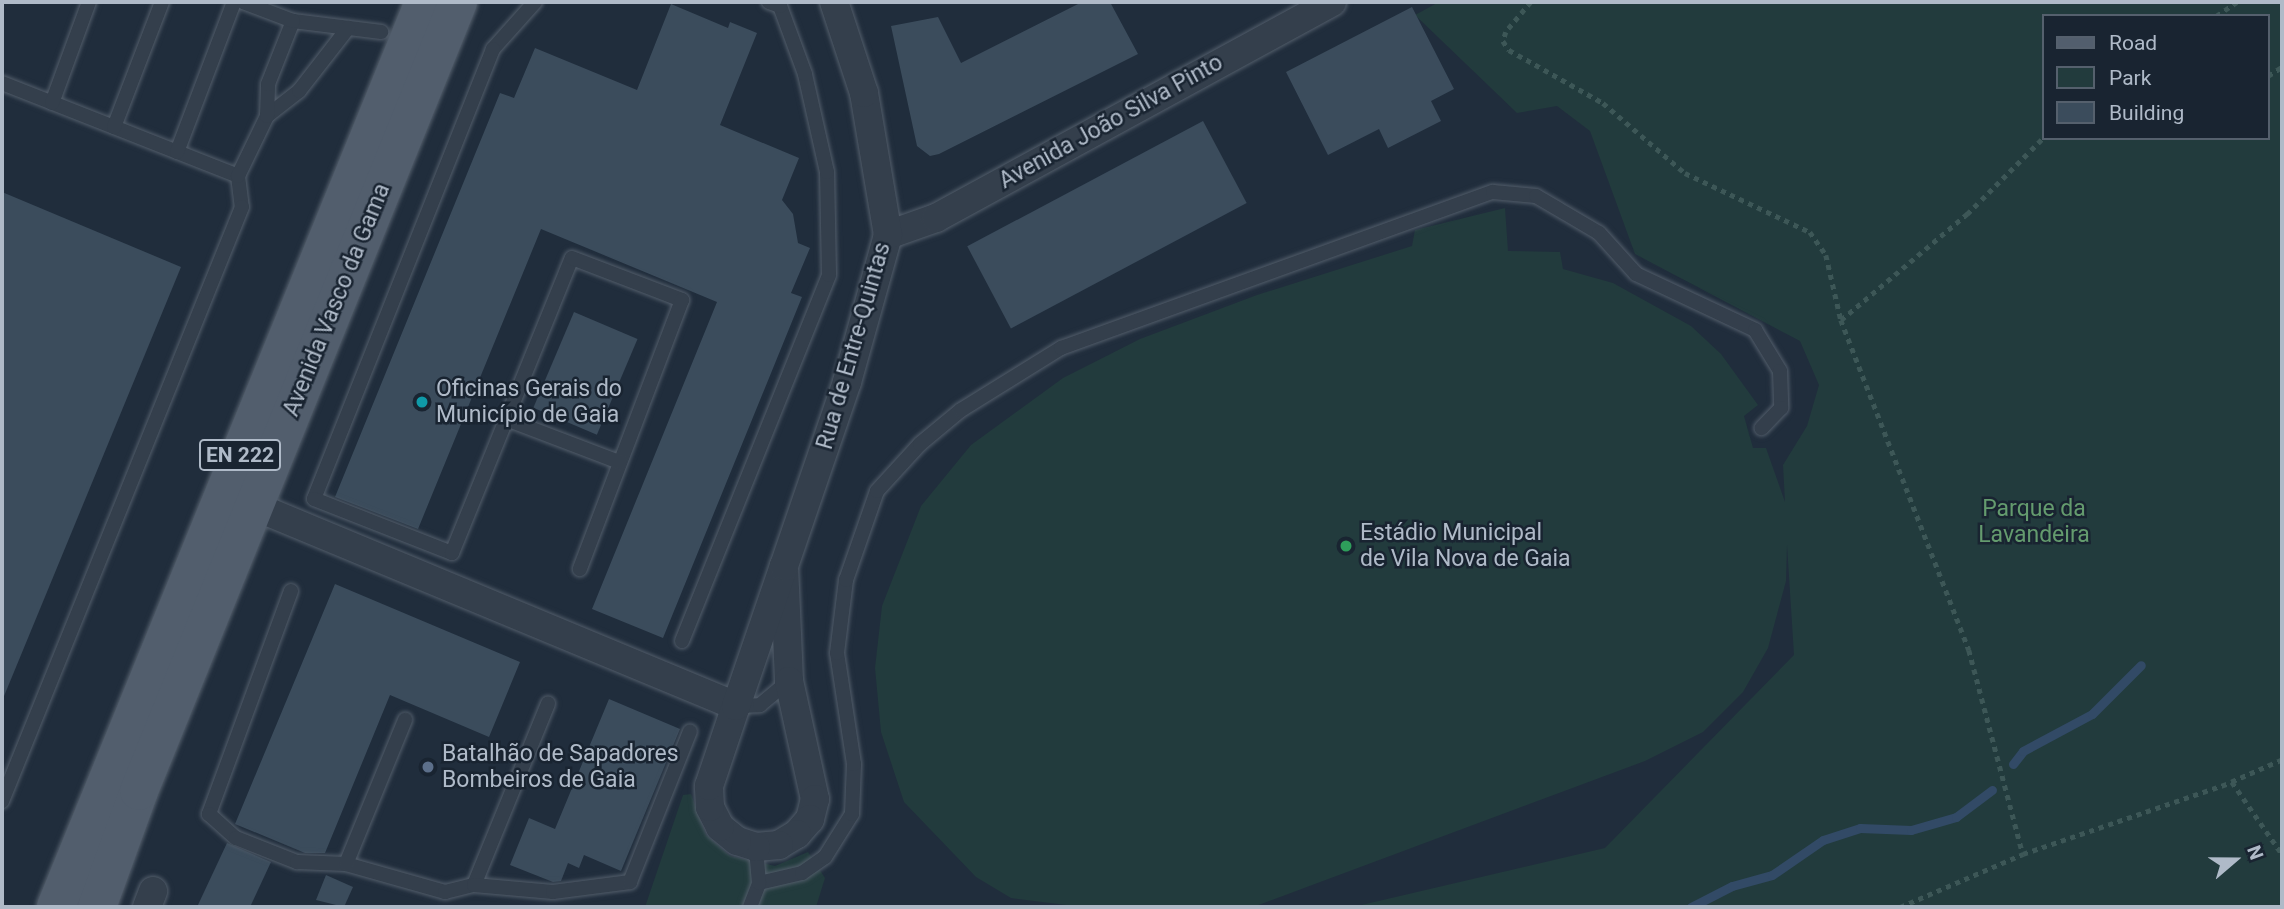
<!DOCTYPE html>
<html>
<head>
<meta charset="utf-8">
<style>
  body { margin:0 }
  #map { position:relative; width:2284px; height:909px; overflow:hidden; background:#202d3c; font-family:Roboto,sans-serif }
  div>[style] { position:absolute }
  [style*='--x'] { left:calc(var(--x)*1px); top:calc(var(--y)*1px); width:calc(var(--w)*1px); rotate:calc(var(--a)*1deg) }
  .green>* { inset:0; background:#223b3d }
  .stream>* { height:9px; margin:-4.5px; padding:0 4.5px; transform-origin:4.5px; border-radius:4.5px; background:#324a66 }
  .building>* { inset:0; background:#3b4c5c; transform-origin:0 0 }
  .path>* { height:4.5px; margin-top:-2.25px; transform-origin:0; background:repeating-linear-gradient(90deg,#3d5757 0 5px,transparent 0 10px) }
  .roads { filter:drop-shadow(0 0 2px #525d6a) drop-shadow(0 0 2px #525d6a) }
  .service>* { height:14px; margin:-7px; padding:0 7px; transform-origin:7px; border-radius:7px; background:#343f4c }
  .minor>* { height:28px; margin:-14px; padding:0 14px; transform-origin:14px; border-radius:14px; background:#343f4c }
  .primary>* { height:38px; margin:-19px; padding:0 19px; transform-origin:19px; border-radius:19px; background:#525e6d }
  .dots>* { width:19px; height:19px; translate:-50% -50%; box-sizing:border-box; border:4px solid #192431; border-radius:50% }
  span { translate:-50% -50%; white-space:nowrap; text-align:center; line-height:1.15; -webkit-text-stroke:5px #192431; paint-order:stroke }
  .shield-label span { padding:2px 5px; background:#192431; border:2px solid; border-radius:5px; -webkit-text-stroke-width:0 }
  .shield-label { font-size:21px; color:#afbac8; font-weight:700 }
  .street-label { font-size:23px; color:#afbac8 }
  .poi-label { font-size:23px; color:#afbac8 }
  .left { translate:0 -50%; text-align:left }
  .park-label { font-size:23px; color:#649b6e }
  .frame { position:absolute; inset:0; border:4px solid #afbac8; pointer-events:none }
  .legend { position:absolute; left:2042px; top:14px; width:228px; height:126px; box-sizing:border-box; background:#192431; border:2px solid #55606d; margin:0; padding:9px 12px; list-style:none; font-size:21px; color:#afbac8 }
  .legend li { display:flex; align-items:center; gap:14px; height:35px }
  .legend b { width:35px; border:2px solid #55606d }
  .north { position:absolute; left:2200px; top:825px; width:70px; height:70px; -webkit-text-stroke:5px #192431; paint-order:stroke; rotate:70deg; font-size:19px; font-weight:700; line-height:28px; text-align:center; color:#afbac8 }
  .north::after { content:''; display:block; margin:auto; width:24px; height:32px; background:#afbac8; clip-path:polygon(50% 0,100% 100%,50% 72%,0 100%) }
</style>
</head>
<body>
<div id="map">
  <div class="green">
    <i style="clip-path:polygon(evenodd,1439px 2px,2282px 2px,2282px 907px,1353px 907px,1605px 848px,1794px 655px,1787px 545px,1786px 581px,1768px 648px,1743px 692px,1703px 732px,1645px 761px,1253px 907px,1082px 907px,1011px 898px,976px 877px,904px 802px,881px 732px,875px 668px,882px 606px,921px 506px,971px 445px,1063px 378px,1140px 339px,1257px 295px,1412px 246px,1415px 230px,1505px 208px,1508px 251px,1560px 252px,1563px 269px,1613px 283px,1691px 326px,1721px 354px,1758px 405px,1744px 416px,1753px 448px,1766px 448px,1785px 502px,1783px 465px,1807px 426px,1819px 385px,1800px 341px,1635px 254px,1590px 131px,1557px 106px,1517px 113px,1415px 15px,1439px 2px,2044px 16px,2268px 16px,2268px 138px,2044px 138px,2044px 16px)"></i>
    <i style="clip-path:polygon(691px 794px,706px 835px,730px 856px,775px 866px,808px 852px,825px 878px,816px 907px,645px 907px,683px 795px)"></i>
  </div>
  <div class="stream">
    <i style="--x:2013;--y:764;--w:16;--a:-52"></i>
    <i style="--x:2023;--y:751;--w:78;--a:-28.2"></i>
    <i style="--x:2092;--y:714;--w:69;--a:-45"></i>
    <i style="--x:1691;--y:907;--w:46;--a:-27.1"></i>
    <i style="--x:1732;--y:886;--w:41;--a:-15.4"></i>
    <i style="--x:1772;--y:875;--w:62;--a:-34.5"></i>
    <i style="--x:1823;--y:840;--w:39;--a:-18"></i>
    <i style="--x:1860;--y:828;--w:51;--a:2.2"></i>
    <i style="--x:1911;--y:830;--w:47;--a:-16.1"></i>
    <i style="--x:1956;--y:817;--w:45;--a:-36.9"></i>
  </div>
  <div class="building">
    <i style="clip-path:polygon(1082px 2px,1110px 2px,1138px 54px,939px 154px,930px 156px,917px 146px,891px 26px,938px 17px,961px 63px)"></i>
    <i style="clip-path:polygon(671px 4px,728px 28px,730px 22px,757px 33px,720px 125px,799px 158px,782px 200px,793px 214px,798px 243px,810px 248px,791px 293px,802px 297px,663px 638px,592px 609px,717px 302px,541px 229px,418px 529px,335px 497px,500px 93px,514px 98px,535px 48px,637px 90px)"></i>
    <i style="clip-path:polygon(1412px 7px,1454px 89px,1431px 101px,1441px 121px,1388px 148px,1379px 129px,1328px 155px,1286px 72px)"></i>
    <i style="left:1203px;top:121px;width:93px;height:267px;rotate:62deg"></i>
    <i style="clip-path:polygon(2px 192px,181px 267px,2px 701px)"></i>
    <i style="left:574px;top:312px;width:69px;height:104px;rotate:23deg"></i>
    <i style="clip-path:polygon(335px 584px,520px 662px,489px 737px,390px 695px,325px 853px,305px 853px,235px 824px)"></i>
    <i style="clip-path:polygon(609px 699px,680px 729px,621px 871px,584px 855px,579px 868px,568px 863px,561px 881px,553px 882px,510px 865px,529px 818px,555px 829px)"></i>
    <i style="clip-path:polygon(227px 843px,271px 862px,250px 907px,197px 907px)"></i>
    <i style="clip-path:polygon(326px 875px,353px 887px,344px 907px,316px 900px)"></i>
  </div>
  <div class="path">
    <i style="--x:1531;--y:2;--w:39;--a:130"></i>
    <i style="--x:1506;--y:32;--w:9;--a:108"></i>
    <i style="--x:1503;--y:41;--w:11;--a:56"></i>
    <i style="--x:1509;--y:50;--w:108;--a:29.4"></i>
    <i style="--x:1603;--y:103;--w:108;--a:40.5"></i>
    <i style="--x:1685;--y:173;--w:138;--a:25.3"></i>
    <i style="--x:1810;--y:232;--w:28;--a:55"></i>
    <i style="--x:1826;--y:255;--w:67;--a:77"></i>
    <i style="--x:1841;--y:320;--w:354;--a:68.8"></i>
    <i style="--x:1969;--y:650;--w:211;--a:75.2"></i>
    <i style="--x:2216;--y:16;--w:25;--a:-34"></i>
    <i style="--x:2268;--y:76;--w:17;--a:-33"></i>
    <i style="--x:1841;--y:320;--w:165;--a:-40.1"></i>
    <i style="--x:1967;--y:214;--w:109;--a:-45"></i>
    <i style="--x:2282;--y:760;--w:55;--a:156.3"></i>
    <i style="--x:2232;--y:782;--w:88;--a:55.2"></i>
    <i style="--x:1900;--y:907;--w:134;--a:-23.3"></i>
    <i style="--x:2023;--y:854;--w:221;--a:-19"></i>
  </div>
  <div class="roads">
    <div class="service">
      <i style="--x:535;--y:2;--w:63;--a:131.8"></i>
      <i style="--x:493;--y:49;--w:484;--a:111.7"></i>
      <i style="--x:314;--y:499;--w:148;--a:21.4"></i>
      <i style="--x:452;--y:553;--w:318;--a:-67.9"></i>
      <i style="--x:572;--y:258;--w:118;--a:20.9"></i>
      <i style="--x:682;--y:300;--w:288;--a:110.8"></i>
      <i style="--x:293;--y:21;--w:89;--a:7.1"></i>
      <i style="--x:2;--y:83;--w:254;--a:21.5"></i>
      <i style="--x:238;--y:176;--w:31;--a:83"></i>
      <i style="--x:242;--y:207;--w:641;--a:112"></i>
      <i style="--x:52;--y:103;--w:108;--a:-69.9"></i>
      <i style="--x:267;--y:116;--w:41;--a:-38"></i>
      <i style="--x:299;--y:91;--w:80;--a:-52.1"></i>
      <i style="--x:114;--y:127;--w:134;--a:-69"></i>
      <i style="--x:177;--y:152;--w:160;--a:-69.2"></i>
      <i style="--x:238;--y:176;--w:67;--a:-64.2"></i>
      <i style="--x:267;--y:116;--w:32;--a:-88"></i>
      <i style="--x:268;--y:84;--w:68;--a:-68.4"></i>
      <i style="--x:293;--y:21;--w:53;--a:-159.2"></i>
      <i style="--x:506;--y:419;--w:121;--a:20.8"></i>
      <i style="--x:291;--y:591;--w:238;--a:110.2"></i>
      <i style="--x:209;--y:814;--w:36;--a:42"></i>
      <i style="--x:236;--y:838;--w:66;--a:21.5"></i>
      <i style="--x:297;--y:862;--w:49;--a:2.3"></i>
      <i style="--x:346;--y:864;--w:103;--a:15.8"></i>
      <i style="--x:445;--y:892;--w:30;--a:-14"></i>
      <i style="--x:474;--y:885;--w:196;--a:-67.8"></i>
      <i style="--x:682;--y:641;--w:394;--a:-68.1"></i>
      <i style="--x:829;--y:275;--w:103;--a:-91.1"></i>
      <i style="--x:827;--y:172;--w:100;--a:-102.7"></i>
      <i style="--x:805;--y:74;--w:72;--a:-110.2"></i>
      <i style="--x:780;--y:6;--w:12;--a:-160"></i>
      <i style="--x:736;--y:706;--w:24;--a:-2"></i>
      <i style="--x:760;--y:705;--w:38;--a:-40"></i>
      <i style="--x:346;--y:864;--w:156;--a:-67.7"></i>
      <i style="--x:759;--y:883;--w:44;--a:-13.1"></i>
      <i style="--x:802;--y:873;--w:28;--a:-35"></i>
      <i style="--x:825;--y:857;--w:51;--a:-57.9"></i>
      <i style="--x:852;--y:814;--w:50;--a:-87.7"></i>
      <i style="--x:854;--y:764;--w:112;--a:-98.7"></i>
      <i style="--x:837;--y:653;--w:74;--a:-83"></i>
      <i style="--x:846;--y:580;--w:94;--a:-70.8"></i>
      <i style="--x:877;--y:491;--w:64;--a:-47.5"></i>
      <i style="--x:920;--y:444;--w:53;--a:-39.7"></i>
      <i style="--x:961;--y:410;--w:118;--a:-31.8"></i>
      <i style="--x:1061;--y:348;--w:459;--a:-19.9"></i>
      <i style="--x:1493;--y:192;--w:43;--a:5.3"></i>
      <i style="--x:1536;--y:196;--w:73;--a:30.4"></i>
      <i style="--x:1599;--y:233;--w:55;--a:47.9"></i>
      <i style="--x:1636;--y:274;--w:132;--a:25.2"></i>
      <i style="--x:1755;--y:330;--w:48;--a:58.6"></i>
      <i style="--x:1780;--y:371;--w:37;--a:88"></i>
      <i style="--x:1781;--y:408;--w:28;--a:134"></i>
      <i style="--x:474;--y:885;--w:79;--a:5.1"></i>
      <i style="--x:553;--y:892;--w:78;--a:-7.4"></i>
      <i style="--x:630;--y:882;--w:162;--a:-68.3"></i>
      <i style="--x:750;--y:907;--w:26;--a:-69"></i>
      <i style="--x:759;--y:883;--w:36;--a:-95"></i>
    </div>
    <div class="minor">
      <i style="--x:888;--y:235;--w:51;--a:-19.5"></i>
      <i style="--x:936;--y:218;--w:451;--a:-28.6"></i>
      <i style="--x:254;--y:506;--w:522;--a:22.54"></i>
      <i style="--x:784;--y:566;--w:115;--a:87.5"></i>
      <i style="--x:789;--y:681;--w:121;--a:77.6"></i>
      <i style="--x:815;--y:799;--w:21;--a:104"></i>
      <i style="--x:810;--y:819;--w:20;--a:131"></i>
      <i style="--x:797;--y:834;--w:21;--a:149"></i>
      <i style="--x:779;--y:845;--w:23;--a:175"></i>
      <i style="--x:756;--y:847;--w:20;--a:-162"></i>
      <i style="--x:737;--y:841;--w:22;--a:-141"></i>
      <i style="--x:720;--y:827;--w:22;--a:-117"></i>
      <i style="--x:710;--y:807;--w:21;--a:-93"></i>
      <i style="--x:709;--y:786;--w:84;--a:-71.4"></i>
      <i style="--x:736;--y:706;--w:148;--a:-71.1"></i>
      <i style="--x:784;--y:566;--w:194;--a:-71.1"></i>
      <i style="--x:847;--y:382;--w:153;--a:-74.4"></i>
      <i style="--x:888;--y:235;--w:144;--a:-99.6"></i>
      <i style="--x:864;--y:93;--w:96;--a:-108.2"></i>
      <i style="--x:147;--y:907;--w:17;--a:-69"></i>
    </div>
    <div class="primary">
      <i style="--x:56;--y:907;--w:977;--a:-67.87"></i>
      <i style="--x:97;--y:907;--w:123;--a:-70.1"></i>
      <i style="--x:139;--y:791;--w:851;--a:-67.99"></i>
    </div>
  </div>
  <div class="dots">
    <i style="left:422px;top:402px;background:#0f9aa8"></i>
    <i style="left:1346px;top:546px;background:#2e9e5b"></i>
    <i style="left:428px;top:767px;background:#5c6f8a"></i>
  </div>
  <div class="shield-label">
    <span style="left:240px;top:455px">EN 222</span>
  </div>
  <div class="street-label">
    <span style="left:1111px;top:122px;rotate:-29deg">Avenida João Silva Pinto</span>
    <span style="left:337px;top:300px;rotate:-68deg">Avenida Vasco da Gama</span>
    <span style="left:854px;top:346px;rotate:-74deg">Rua de Entre-Quintas</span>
  </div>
  <div class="poi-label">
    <span class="left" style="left:436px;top:402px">Oficinas Gerais do<br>Município de Gaia</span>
    <span class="left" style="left:1360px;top:546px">Estádio Municipal<br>de Vila Nova de Gaia</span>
    <span class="left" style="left:442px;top:767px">Batalhão de Sapadores<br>Bombeiros de Gaia</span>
  </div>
  <div class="park-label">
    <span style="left:2034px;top:522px">Parque da<br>Lavandeira</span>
  </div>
  <div class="frame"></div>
  <ul class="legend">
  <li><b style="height:9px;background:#525e6d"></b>Road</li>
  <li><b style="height:19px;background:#223b3d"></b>Park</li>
  <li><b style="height:19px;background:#3b4c5c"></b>Building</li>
  </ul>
  <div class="north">N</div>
</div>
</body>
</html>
